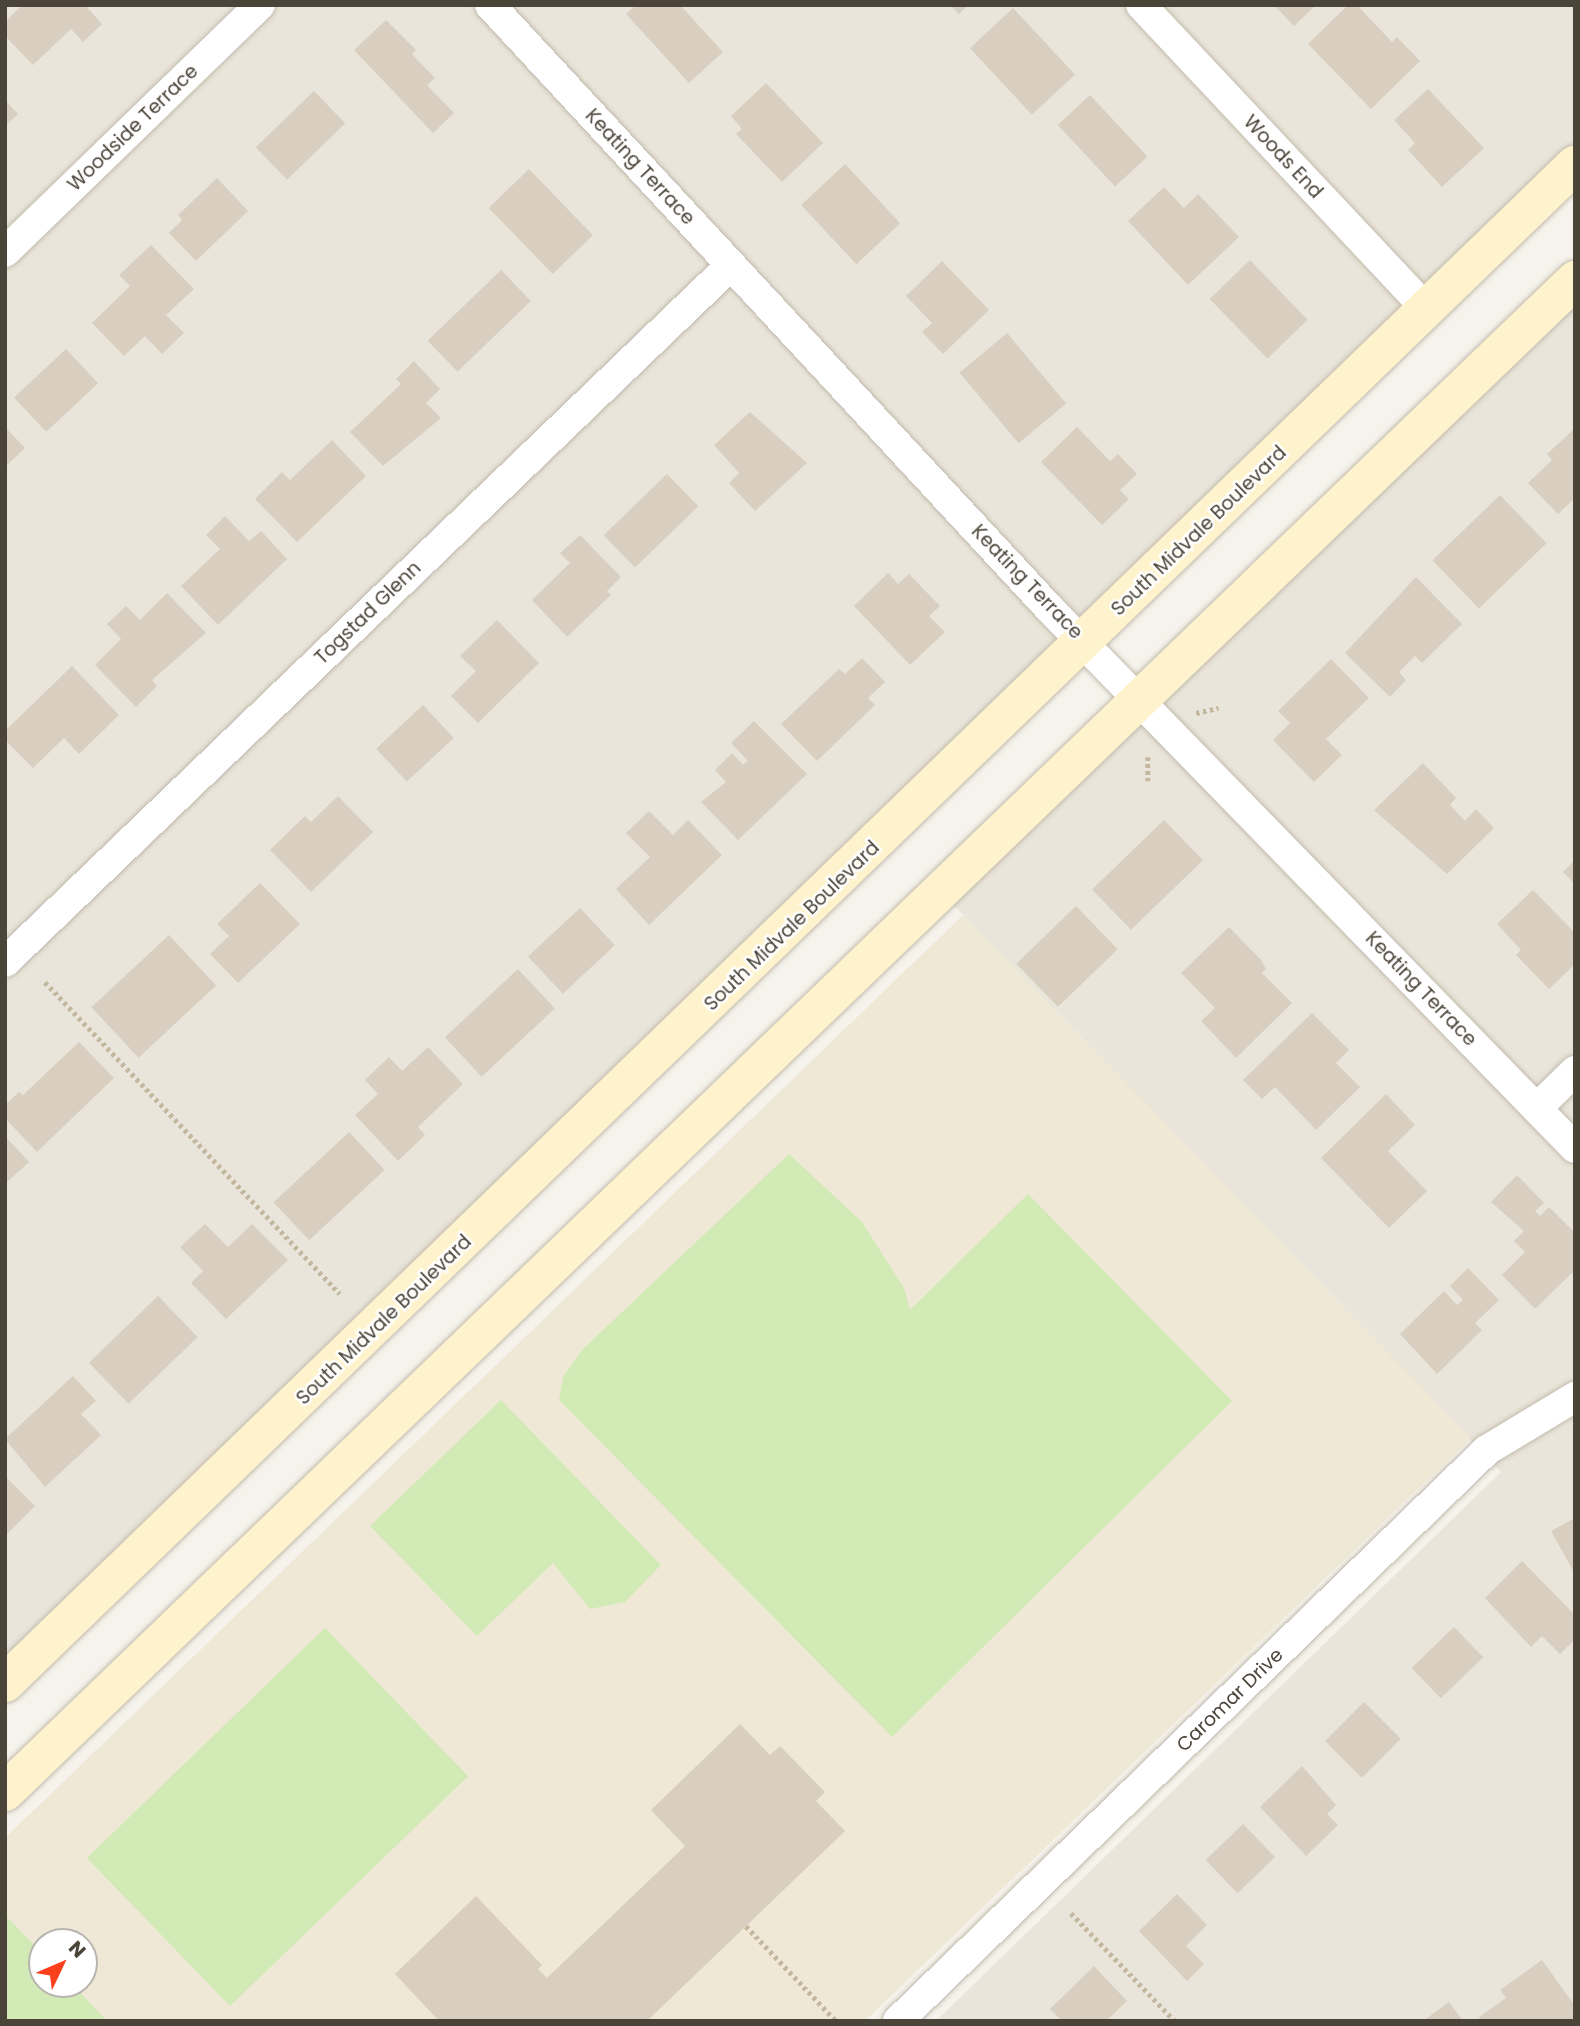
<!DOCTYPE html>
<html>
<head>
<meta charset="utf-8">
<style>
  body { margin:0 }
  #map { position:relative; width:1580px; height:2026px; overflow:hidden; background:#f6f3ec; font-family:Poppins,sans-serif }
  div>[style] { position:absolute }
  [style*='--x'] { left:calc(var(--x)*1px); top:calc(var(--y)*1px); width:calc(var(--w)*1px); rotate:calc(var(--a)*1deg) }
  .residential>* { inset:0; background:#eae5da }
  .education>* { inset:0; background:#efe8d6 }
  .green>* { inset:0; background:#d2eab5; transform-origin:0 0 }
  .building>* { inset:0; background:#d8cfc1; transform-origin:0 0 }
  .path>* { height:4.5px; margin-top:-2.25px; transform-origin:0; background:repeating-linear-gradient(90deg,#c4b79f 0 3.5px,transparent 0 7px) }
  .roads { filter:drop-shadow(0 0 2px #c2bbae) drop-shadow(0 0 2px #c2bbae) }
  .street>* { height:30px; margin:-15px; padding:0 15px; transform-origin:15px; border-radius:15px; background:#fff }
  .secondary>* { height:38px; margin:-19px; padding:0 19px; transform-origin:19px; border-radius:19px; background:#fff3cd }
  span { translate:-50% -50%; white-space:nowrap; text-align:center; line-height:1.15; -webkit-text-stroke:5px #fff; paint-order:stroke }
  .street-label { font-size:19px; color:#4b4439 }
  .frame { position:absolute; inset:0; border:7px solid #4b4439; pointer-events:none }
  .north { position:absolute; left:28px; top:1928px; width:70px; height:70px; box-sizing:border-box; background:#fff; border:2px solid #b7b4b0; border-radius:50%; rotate:46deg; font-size:19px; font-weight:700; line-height:28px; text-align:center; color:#4b4439 }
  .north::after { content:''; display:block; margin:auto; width:24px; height:32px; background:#fc3f1d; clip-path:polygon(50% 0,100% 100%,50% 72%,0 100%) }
</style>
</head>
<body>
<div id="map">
  <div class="residential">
    <i style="clip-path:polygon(5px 5px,1575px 5px,1575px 165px,5px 1683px)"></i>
    <i style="clip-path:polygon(1575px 280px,1575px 2021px,936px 2021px,1501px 1472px,939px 890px)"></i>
  </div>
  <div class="education">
    <i style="clip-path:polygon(evenodd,963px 915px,1471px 1438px,865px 2021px,5px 2021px,5px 1838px,963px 915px,42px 1942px,84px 1942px,84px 1984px,42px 1984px,42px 1942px)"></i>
  </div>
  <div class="green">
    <i style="clip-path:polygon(789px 1154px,862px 1222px,904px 1288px,910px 1310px,1028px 1194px,1232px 1401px,892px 1737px,559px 1400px,563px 1377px,582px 1350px)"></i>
    <i style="clip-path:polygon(501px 1400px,661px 1565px,625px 1602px,590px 1609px,553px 1563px,477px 1636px,370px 1526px)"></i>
    <i style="left:325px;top:1628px;width:206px;height:331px;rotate:46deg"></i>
    <i style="clip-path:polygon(5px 1915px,42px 1953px,42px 1984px,72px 1984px,107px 2021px,5px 2021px)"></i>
  </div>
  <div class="building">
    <i style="clip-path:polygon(22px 5px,85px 5px,102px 24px,83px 42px,71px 29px,33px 65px,5px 36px,5px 22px)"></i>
    <i style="clip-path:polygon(636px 5px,680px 5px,723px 52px,689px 83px,626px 14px)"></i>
    <i style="clip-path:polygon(950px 5px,968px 5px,959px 14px)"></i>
    <i style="clip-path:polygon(1274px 5px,1316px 5px,1294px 26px)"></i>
    <i style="clip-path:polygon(1348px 5px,1357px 5px,1392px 42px,1397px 37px,1420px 61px,1371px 109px,1308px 44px)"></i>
    <i style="left:1013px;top:8px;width:91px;height:59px;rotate:47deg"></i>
    <i style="clip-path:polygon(386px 20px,416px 50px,412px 54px,435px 78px,427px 85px,454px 113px,433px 133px,354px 50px)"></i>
    <i style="clip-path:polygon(766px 83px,823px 143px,782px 182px,736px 134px,742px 129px,731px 116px)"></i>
    <i style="clip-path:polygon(1428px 89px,1484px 148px,1442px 187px,1408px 150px,1415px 143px,1394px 120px)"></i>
    <i style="left:314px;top:91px;width:45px;height:81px;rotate:46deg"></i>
    <i style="left:1090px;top:95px;width:84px;height:44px;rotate:47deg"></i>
    <i style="clip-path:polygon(5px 100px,18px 114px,5px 126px)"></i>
    <i style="left:845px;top:164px;width:81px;height:60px;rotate:47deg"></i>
    <i style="left:529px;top:169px;width:92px;height:56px;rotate:46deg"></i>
    <i style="clip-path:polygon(217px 178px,248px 211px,196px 261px,169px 233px,182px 220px,178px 215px)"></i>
    <i style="clip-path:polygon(1164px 187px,1184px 208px,1198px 194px,1239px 237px,1188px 285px,1128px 221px)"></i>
    <i style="clip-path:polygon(151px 245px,194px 289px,166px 315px,184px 333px,162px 354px,145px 336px,124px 356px,92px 323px,130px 286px,119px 275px)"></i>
    <i style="left:1250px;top:260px;width:83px;height:56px;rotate:46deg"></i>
    <i style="clip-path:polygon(942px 261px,989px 310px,943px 354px,922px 332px,932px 323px,906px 296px)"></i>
    <i style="left:501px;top:270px;width:43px;height:102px;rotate:46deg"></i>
    <i style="left:1007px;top:333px;width:92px;height:62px;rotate:50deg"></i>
    <i style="left:66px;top:349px;width:47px;height:71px;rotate:47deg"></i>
    <i style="clip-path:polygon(414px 361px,440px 389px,426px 403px,441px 418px,383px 466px,350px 432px,401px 384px,396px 379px)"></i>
    <i style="clip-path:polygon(750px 412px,807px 463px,755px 511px,729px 483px,739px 473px,714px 445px)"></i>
    <i style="clip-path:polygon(5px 427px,25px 448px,5px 467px)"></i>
    <i style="clip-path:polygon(1077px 427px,1110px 461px,1118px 454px,1137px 474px,1120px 490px,1129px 499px,1102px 525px,1041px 462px)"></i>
    <i style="clip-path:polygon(1575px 428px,1575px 498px,1558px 514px,1528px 483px,1552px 460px,1547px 454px)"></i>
    <i style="clip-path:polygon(332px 440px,366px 476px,297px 542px,255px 499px,282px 472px,290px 480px)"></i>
    <i style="left:667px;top:474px;width:45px;height:88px;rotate:46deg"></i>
    <i style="left:1500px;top:495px;width:67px;height:94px;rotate:46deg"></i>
    <i style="clip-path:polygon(225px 516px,249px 541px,261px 531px,287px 559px,218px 625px,181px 586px,220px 549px,206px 535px)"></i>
    <i style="clip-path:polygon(580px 535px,621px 577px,607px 591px,611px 595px,567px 637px,532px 600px,570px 563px,560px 553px)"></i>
    <i style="clip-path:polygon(888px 573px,898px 584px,909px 574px,940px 606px,929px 616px,945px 632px,910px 665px,854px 606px)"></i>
    <i style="clip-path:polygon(1416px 577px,1462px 624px,1422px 663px,1415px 656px,1399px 672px,1406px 680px,1390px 697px,1345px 653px)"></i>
    <i style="clip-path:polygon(167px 593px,206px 633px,152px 680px,157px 686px,136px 707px,95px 665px,121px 639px,107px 624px,126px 606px,140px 620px)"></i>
    <i style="clip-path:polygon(497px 620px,539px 663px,478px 723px,451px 696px,476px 671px,460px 656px)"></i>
    <i style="clip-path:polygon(862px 658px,885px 682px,868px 698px,875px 705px,817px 761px,781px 724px,839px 669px,845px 674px)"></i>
    <i style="clip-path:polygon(1331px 659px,1369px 698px,1326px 739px,1342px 755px,1314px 782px,1273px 740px,1290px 723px,1278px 711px)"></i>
    <i style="clip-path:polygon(72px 666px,119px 715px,79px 754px,64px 738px,33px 768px,5px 740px,5px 731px)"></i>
    <i style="left:423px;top:705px;width:45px;height:64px;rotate:47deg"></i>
    <i style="clip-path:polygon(754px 721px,807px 774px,738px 840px,701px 802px,726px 782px,715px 770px,732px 753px,743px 765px,748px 761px,731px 743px)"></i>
    <i style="clip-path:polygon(1423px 763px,1456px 798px,1450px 805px,1465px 821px,1476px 809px,1494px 828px,1447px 874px,1374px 810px)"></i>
    <i style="clip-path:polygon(338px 796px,373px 832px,311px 892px,270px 850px,305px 816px,311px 822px)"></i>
    <i style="clip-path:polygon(649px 811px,673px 835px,688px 820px,722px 855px,649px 925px,616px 889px,650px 857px,626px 833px)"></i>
    <i style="left:1164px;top:820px;width:56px;height:100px;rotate:46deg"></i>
    <i style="clip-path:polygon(1575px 860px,1575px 884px,1563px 872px)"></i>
    <i style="clip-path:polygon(260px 883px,300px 924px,238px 983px,210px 954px,229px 936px,217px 924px)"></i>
    <i style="clip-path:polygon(1533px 890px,1575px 933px,1575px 964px,1549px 989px,1516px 955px,1521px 950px,1497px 924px)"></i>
    <i style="left:1076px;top:906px;width:60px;height:83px;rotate:46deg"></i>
    <i style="left:580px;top:908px;width:51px;height:71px;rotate:47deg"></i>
    <i style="clip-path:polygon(1229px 927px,1261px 960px,1266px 969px,1262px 973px,1292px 1003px,1236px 1058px,1201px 1021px,1215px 1008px,1181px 973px)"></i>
    <i style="left:169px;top:935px;width:69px;height:106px;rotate:47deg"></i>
    <i style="left:518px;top:969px;width:54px;height:100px;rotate:47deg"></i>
    <i style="clip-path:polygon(1312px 1013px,1349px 1050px,1336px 1063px,1360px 1087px,1316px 1130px,1275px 1087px,1262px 1099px,1243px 1080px)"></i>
    <i style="clip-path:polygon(79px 1042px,114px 1078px,37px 1152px,5px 1118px,5px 1105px,19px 1092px,23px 1095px)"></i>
    <i style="clip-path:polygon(428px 1047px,463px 1084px,418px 1127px,425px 1135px,398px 1161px,355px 1115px,378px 1094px,365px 1080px,389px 1057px,402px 1071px)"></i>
    <i style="clip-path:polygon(1386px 1094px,1415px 1125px,1388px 1151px,1427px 1191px,1389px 1228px,1321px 1158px)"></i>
    <i style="left:349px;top:1132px;width:52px;height:103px;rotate:47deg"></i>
    <i style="clip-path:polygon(5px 1136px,29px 1162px,5px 1184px)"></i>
    <i style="clip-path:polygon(1517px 1175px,1544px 1203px,1535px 1211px,1540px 1216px,1549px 1207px,1575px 1233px,1575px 1270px,1535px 1309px,1502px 1275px,1525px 1252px,1514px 1241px,1524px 1231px,1491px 1202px)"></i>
    <i style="clip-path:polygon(205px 1224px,228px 1247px,252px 1224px,288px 1260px,226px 1319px,191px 1283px,203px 1271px,180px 1247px)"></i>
    <i style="clip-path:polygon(1468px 1268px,1499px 1300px,1475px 1323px,1482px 1330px,1437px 1374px,1400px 1334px,1444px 1291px,1457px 1305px,1463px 1300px,1450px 1286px)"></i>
    <i style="left:158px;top:1296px;width:57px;height:96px;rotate:46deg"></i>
    <i style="clip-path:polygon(73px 1376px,96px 1401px,81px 1414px,101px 1435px,45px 1487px,5px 1439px)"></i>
    <i style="clip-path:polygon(5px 1476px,35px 1506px,5px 1536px)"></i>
    <i style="clip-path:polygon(1575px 1518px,1575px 1574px,1551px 1531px)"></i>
    <i style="clip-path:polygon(1522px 1561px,1575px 1615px,1575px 1639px,1560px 1654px,1542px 1636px,1531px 1647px,1485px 1598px)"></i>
    <i style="left:1454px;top:1627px;width:42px;height:59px;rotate:46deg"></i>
    <i style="left:1364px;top:1702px;width:52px;height:55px;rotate:45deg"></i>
    <i style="clip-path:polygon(740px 1724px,770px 1755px,780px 1746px,825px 1792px,816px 1801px,845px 1831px,647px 2021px,439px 2021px,395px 1974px,476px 1896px,542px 1965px,538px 1969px,547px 1978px,685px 1846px,651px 1810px)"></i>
    <i style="clip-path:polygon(1302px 1766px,1336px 1805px,1327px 1814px,1338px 1825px,1306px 1856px,1260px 1807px)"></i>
    <i style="left:1243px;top:1824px;width:46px;height:52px;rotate:46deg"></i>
    <i style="clip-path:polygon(1177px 1894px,1207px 1925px,1186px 1946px,1204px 1964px,1187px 1981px,1139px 1931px)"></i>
    <i style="clip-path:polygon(1542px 1960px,1575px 2006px,1575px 2021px,1481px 2021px,1479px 2017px,1506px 1998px,1500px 1990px)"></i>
    <i style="clip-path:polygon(1094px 1966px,1127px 2001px,1106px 2021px,1062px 2021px,1050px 2009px)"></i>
    <i style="clip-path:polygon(1449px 2002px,1463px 2021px,1423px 2021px)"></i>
  </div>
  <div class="path">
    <i style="--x:1196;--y:713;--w:23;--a:-13"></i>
    <i style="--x:1148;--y:757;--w:24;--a:90"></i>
    <i style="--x:45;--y:982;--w:429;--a:46.6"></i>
    <i style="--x:1071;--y:1913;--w:150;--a:46.1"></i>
    <i style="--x:746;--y:1926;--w:131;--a:46.5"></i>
  </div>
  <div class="roads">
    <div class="street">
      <i style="--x:490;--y:5;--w:821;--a:47.17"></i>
      <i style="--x:1048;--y:607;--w:755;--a:45.75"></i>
      <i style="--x:1141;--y:5;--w:417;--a:46.8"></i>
      <i style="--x:5;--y:252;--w:355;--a:-44.1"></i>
      <i style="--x:5;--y:962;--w:1006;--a:-43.83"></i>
      <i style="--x:1537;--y:1108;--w:53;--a:-44.2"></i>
      <i style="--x:898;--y:2021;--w:820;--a:-44.11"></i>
      <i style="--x:1487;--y:1450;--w:103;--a:-31.1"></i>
    </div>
    <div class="secondary">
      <i style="--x:5;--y:1683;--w:2184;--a:-44.04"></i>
      <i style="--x:5;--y:1792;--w:2180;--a:-43.92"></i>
    </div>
  </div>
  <div class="street-label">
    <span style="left:133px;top:128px;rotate:-44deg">Woodside Terrace</span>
    <span style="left:1283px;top:157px;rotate:47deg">Woods End</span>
    <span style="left:640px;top:167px;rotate:47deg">Keating Terrace</span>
    <span style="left:1199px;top:531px;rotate:-44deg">South Midvale Boulevard</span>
    <span style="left:1027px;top:582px;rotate:46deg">Keating Terrace</span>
    <span style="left:368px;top:613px;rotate:-44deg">Togstad Glenn</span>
    <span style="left:792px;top:926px;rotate:-44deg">South Midvale Boulevard</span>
    <span style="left:1421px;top:989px;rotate:46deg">Keating Terrace</span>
    <span style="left:384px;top:1320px;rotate:-44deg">South Midvale Boulevard</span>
    <span style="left:1230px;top:1700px;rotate:-44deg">Caromar Drive</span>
  </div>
  <div class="frame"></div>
  <div class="north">N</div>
</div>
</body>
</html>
